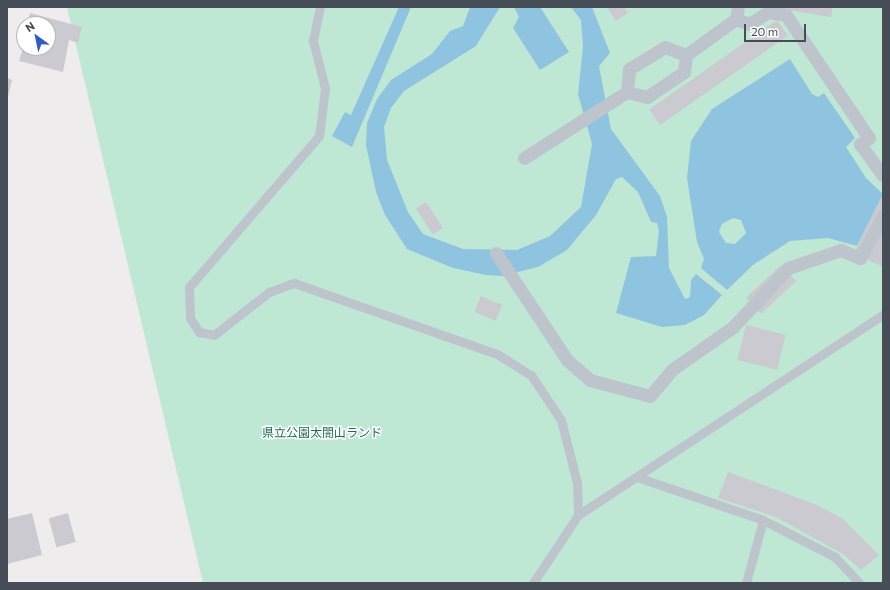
<!DOCTYPE html>
<html>
<head>
<meta charset="utf-8">
<style>
  body { margin:0 }
  #map { position:relative; width:890px; height:590px; overflow:hidden; background:#eeecec; font-family:Commissioner,"Noto Sans JP",sans-serif }
  div>[style] { position:absolute }
  [style*='--x'] { left:calc(var(--x)*1px); top:calc(var(--y)*1px); width:calc(var(--w)*1px); rotate:calc(var(--a)*1deg) }
  .green>* { inset:0; background:#bee8d4 }
  .water>* { inset:0; background:#8fc4e0 }
  .building>* { inset:0; background:#cacad0; transform-origin:0 0 }
  .service>* { height:9px; margin:-4.5px; padding:0 4.5px; transform-origin:4.5px; border-radius:4.5px; background:#bec4cc }
  .pedestrian>* { height:13px; margin:-6.5px; padding:0 6.5px; transform-origin:6.5px; border-radius:6.5px; background:#bec4cc }
  span { translate:-50% -50%; white-space:nowrap; text-align:center; line-height:1.15; -webkit-text-stroke:3px #fff; paint-order:stroke }
  .park-label { font-size:12px; color:#206e52 }
  .frame { position:absolute; inset:0; border:8px solid #464d56; pointer-events:none }
  .north { position:absolute; left:16px; top:16px; width:40px; height:40px; box-sizing:border-box; background:#fff; border:1px solid #b5b8bb; border-radius:50%; rotate:327deg; font-size:11px; font-weight:700; line-height:16px; text-align:center; color:#464d56 }
  .north::after { content:''; display:block; margin:auto; width:14px; height:18px; background:#2d5bc7; clip-path:polygon(50% 0,100% 100%,50% 72%,0 100%) }
  .scale { position:absolute; left:744px; top:24px; width:62px; height:18px; box-sizing:border-box; border:2px solid #464d56; border-top:0; padding-left:5px; font-size:12px; line-height:14px; white-space:nowrap; color:#464d56; -webkit-text-stroke:3px #fff; paint-order:stroke }
</style>
</head>
<body>
<div id="map">
  <div class="green">
    <i style="clip-path:polygon(67px 7px,883px 7px,883px 583px,203px 583px)"></i>
  </div>
  <div class="water">
    <i style="clip-path:polygon(399px 7px,411px 7px,352px 147px,332px 136px,345px 112px,351px 115px)"></i>
    <i style="clip-path:polygon(470px 7px,500px 7px,476px 46px,404px 91px,391px 108px,384px 127px,387px 160px,408px 212px,423px 234px,463px 249px,517px 250px,550px 236px,581px 207px,592px 144px,578px 94px,583px 46px,581px 20px,571px 7px,592px 7px,610px 53px,599px 66px,611px 129px,660px 196px,667px 217px,669px 268px,685px 299px,690px 297px,691px 280px,696px 274px,722px 295px,704px 315px,685px 325px,662px 327px,616px 313px,631px 257px,656px 256px,659px 231px,657px 223px,651px 222px,638px 192px,622px 177px,616px 179px,596px 215px,567px 250px,538px 267px,502px 276px,486px 275px,453px 268px,407px 249px,385px 215px,376px 192px,366px 145px,367px 123px,377px 99px,391px 80px,432px 54px,450px 31px,463px 26px)"></i>
    <i style="clip-path:polygon(514px 7px,540px 7px,569px 52px,540px 70px,513px 28px,519px 17px)"></i>
    <i style="clip-path:polygon(evenodd,790px 59px,812px 94px,818px 97px,824px 93px,855px 138px,846px 147px,866px 178px,883px 194px,857px 246px,828px 238px,790px 241px,753px 265px,727px 290px,701px 268px,704px 259px,697px 242px,687px 178px,691px 141px,712px 109px,790px 59px,733px 218px,741px 220px,746px 233px,735px 244px,726px 243px,719px 232px,722px 224px,733px 218px)"></i>
  </div>
  <div class="building">
    <i style="clip-path:polygon(607px 7px,624px 7px,628px 13px,616px 21px)"></i>
    <i style="clip-path:polygon(768px 7px,833px 7px,831px 17px)"></i>
    <i style="clip-path:polygon(30px 13px,82px 27px,78px 43px,69px 40px,63px 72px,19px 61px,24px 45px,24px 48px,48px 48px,48px 24px,27px 24px)"></i>
    <i style="left:777px;top:20px;width:19px;height:156px;rotate:55deg"></i>
    <i style="clip-path:polygon(7px 78px,12px 80px,8px 97px,7px 96px)"></i>
    <i style="clip-path:polygon(883px 194px,883px 267px,854px 253px)"></i>
    <i style="left:426px;top:202px;width:31px;height:12px;rotate:57deg"></i>
    <i style="left:781px;top:265px;width:22px;height:48px;rotate:47deg"></i>
    <i style="left:481px;top:296px;width:23px;height:17px;rotate:23deg"></i>
    <i style="left:746px;top:325px;width:41px;height:36px;rotate:14deg"></i>
    <i style="clip-path:polygon(728px 472px,817px 505px,843px 519px,879px 555px,861px 570px,843px 554px,776px 517px,718px 498px)"></i>
    <i style="clip-path:polygon(32px 513px,42px 555px,7px 564px,7px 519px)"></i>
    <i style="left:68px;top:513px;width:30px;height:20px;rotate:75deg"></i>
  </div>
  <div class="service">
    <i style="--x:320;--y:7;--w:35;--a:102"></i>
    <i style="--x:313;--y:41;--w:49;--a:75.7"></i>
    <i style="--x:325;--y:88;--w:48;--a:97.1"></i>
    <i style="--x:319;--y:136;--w:199;--a:130.7"></i>
    <i style="--x:189;--y:287;--w:31;--a:88"></i>
    <i style="--x:190;--y:318;--w:17;--a:57"></i>
    <i style="--x:199;--y:332;--w:15;--a:11"></i>
    <i style="--x:214;--y:335;--w:70;--a:-38"></i>
    <i style="--x:269;--y:292;--w:27;--a:-20"></i>
    <i style="--x:294;--y:283;--w:215;--a:19.3"></i>
    <i style="--x:497;--y:354;--w:40;--a:32"></i>
    <i style="--x:531;--y:375;--w:54;--a:56.3"></i>
    <i style="--x:561;--y:420;--w:65;--a:75.7"></i>
    <i style="--x:577;--y:483;--w:32;--a:88"></i>
    <i style="--x:637;--y:477;--w:133;--a:18.8"></i>
    <i style="--x:763;--y:520;--w:65;--a:105.1"></i>
    <i style="--x:763;--y:520;--w:81;--a:27.2"></i>
    <i style="--x:835;--y:557;--w:35;--a:47"></i>
    <i style="--x:533;--y:583;--w:82;--a:-56.5"></i>
    <i style="--x:578;--y:515;--w:365;--a:-33.3"></i>
  </div>
  <div class="pedestrian">
    <i style="--x:736;--y:19;--w:14;--a:21"></i>
    <i style="--x:749;--y:24;--w:22;--a:-32"></i>
    <i style="--x:768;--y:12;--w:18;--a:9"></i>
    <i style="--x:786;--y:15;--w:148;--a:56"></i>
    <i style="--x:869;--y:138;--w:11;--a:146"></i>
    <i style="--x:860;--y:144;--w:39;--a:54"></i>
    <i style="--x:627;--y:92;--w:23;--a:-85"></i>
    <i style="--x:629;--y:69;--w:42;--a:-31.4"></i>
    <i style="--x:665;--y:47;--w:22;--a:21"></i>
    <i style="--x:524;--y:158;--w:122;--a:-32.7"></i>
    <i style="--x:627;--y:92;--w:21;--a:14"></i>
    <i style="--x:647;--y:97;--w:45;--a:-34"></i>
    <i style="--x:684;--y:72;--w:17;--a:-83"></i>
    <i style="--x:686;--y:55;--w:62;--a:-35.8"></i>
    <i style="--x:736;--y:19;--w:12;--a:-81"></i>
    <i style="--x:496;--y:253;--w:128;--a:56.4"></i>
    <i style="--x:567;--y:360;--w:30;--a:41"></i>
    <i style="--x:590;--y:380;--w:62;--a:14.9"></i>
    <i style="--x:650;--y:396;--w:35;--a:-50"></i>
    <i style="--x:673;--y:369;--w:73;--a:-35"></i>
    <i style="--x:733;--y:327;--w:81;--a:-47"></i>
    <i style="--x:788;--y:268;--w:56;--a:-18.8"></i>
    <i style="--x:841;--y:250;--w:21;--a:23"></i>
    <i style="--x:860;--y:258;--w:48;--a:-61.3"></i>
  </div>
  <div class="park-label">
    <span style="left:322px;top:433px">県立公園太閤山ランド</span>
  </div>
  <div class="frame"></div>
  <div class="north">N</div>
  <div class="scale">20 m</div>
</div>
</body>
</html>
